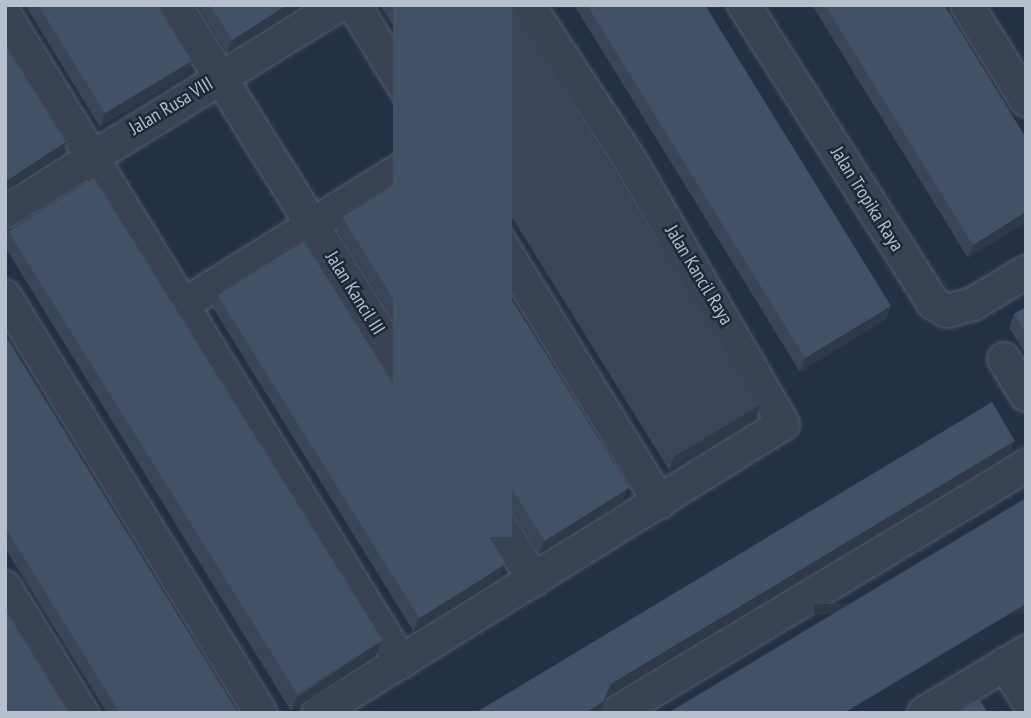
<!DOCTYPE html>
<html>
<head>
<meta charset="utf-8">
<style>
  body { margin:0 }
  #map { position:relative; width:1031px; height:718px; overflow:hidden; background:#243144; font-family:"PT Sans Narrow",sans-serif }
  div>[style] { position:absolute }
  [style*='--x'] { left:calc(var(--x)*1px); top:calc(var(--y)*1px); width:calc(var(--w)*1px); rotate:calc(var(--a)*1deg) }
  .roads { filter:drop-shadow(0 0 2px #545e6d) drop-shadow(0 0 2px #545e6d) }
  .street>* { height:32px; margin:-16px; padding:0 16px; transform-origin:16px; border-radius:16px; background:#394353 }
  .wall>* { inset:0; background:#3a4658 }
  .shaded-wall>* { inset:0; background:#2f3947; transform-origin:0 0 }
  .building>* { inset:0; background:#435166; transform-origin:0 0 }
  span { translate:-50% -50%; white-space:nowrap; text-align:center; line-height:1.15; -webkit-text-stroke:5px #1d2839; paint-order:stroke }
  .street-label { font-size:19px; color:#b6bfcd }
  .frame { position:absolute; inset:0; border:7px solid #b6bfcd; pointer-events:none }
</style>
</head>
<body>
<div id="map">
  <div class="roads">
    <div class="street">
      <i style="--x:175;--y:5;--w:678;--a:58.02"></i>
      <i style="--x:354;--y:5;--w:584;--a:58.43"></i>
      <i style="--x:744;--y:5;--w:353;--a:57.6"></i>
      <i style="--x:933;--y:303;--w:16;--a:30"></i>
      <i style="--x:947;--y:311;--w:27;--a:-15"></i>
      <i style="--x:973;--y:304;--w:62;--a:-31.1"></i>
      <i style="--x:967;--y:5;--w:112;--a:58.2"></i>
      <i style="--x:5;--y:15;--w:759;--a:58.53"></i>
      <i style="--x:5;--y:212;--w:393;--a:-31.8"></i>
      <i style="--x:5;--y:296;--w:489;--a:58.5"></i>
      <i style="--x:183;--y:305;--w:303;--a:-31.9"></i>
      <i style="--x:1004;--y:359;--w:42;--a:58.6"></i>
      <i style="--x:5;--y:587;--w:148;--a:58.6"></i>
      <i style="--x:1005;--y:664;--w:40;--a:58"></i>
      <i style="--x:318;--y:713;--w:547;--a:-31.86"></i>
      <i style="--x:783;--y:424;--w:305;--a:-120.1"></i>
      <i style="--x:630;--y:160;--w:186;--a:-123.3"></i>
      <i style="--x:616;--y:713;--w:479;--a:-31.1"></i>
      <i style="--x:924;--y:713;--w:119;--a:-30.9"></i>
    </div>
  </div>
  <div class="wall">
    <i style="clip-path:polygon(25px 5px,157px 5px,187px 74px,100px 127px)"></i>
    <i style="clip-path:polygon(197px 5px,304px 5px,227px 53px)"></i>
    <i style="clip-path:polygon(380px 5px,512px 5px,760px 405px,755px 418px,669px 470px)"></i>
    <i style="clip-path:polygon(574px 5px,705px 5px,886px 319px,800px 372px)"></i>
    <i style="clip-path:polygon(812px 5px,944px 5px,1026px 138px,968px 258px)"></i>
    <i style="clip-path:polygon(342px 217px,623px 502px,539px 554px,337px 230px)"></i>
    <i style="clip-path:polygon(8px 231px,376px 656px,291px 711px,5px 247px,5px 238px)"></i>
    <i style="clip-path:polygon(218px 295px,499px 579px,414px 632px,213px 308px)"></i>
    <i style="clip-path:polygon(1026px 307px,1026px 354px,1009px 328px,1014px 314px)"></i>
    <i style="clip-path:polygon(5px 335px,238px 713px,107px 713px,5px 548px)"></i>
  </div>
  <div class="shaded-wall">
    <i style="clip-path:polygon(287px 5px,304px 5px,227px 53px,232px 40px)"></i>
    <i style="clip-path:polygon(192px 61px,187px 74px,100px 127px,105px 113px)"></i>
    <i style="clip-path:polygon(66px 142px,61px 155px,5px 192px,5px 182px)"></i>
    <i style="clip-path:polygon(1026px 212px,1026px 223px,968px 258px,973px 245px)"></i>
    <i style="clip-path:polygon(891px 306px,886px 319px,800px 372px,805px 358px)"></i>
    <i style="clip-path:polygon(760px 405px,755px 418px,669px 470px,674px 457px)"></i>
    <i style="clip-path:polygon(1015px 441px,1010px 454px,607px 697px,599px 713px,585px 713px,611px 684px)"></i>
    <i style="clip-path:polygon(627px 489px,623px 502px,539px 554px,544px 541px)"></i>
    <i style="clip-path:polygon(504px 565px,499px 579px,414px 632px,418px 619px)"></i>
    <i style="left:1026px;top:604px;width:10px;height:212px;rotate:90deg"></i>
    <i style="clip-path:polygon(380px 642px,376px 656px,291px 711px,296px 698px)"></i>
  </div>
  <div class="building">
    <i style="clip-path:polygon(38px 5px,157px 5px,192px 61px,105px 113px)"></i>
    <i style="clip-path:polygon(210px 5px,287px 5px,232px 40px)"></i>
    <i style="left:393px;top:5px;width:119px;height:532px"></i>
    <i style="clip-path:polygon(587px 5px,705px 5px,891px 306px,805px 358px)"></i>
    <i style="clip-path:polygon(825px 5px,944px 5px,1026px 138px,1026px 212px,973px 245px)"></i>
    <i style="clip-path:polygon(5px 44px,66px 142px,5px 182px)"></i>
    <i style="left:427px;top:164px;width:382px;height:100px;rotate:58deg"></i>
    <i style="left:94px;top:178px;width:545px;height:101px;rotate:58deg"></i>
    <i style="left:304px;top:241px;width:381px;height:102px;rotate:58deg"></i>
    <i style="clip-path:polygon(1026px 307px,1026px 334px,1014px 314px)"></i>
    <i style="clip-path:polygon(5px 335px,238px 713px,120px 713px,5px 527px)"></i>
    <i style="clip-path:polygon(992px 402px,1015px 441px,611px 684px,603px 702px,585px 713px,475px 713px)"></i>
    <i style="clip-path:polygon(1026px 498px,1026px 604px,844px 713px,668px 713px)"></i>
    <i style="clip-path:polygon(5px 609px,69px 713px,5px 713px)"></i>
    <i style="clip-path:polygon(979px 699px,988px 713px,956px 713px)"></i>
  </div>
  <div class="street-label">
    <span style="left:171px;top:106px;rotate:-31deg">Jalan Rusa VIII</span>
    <span style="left:867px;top:199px;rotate:58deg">Jalan Tropika Raya</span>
    <span style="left:699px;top:275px;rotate:59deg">Jalan Kancil Raya</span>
    <span style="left:355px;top:293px;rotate:58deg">Jalan Kancil III</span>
  </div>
  <div class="frame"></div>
</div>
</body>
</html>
